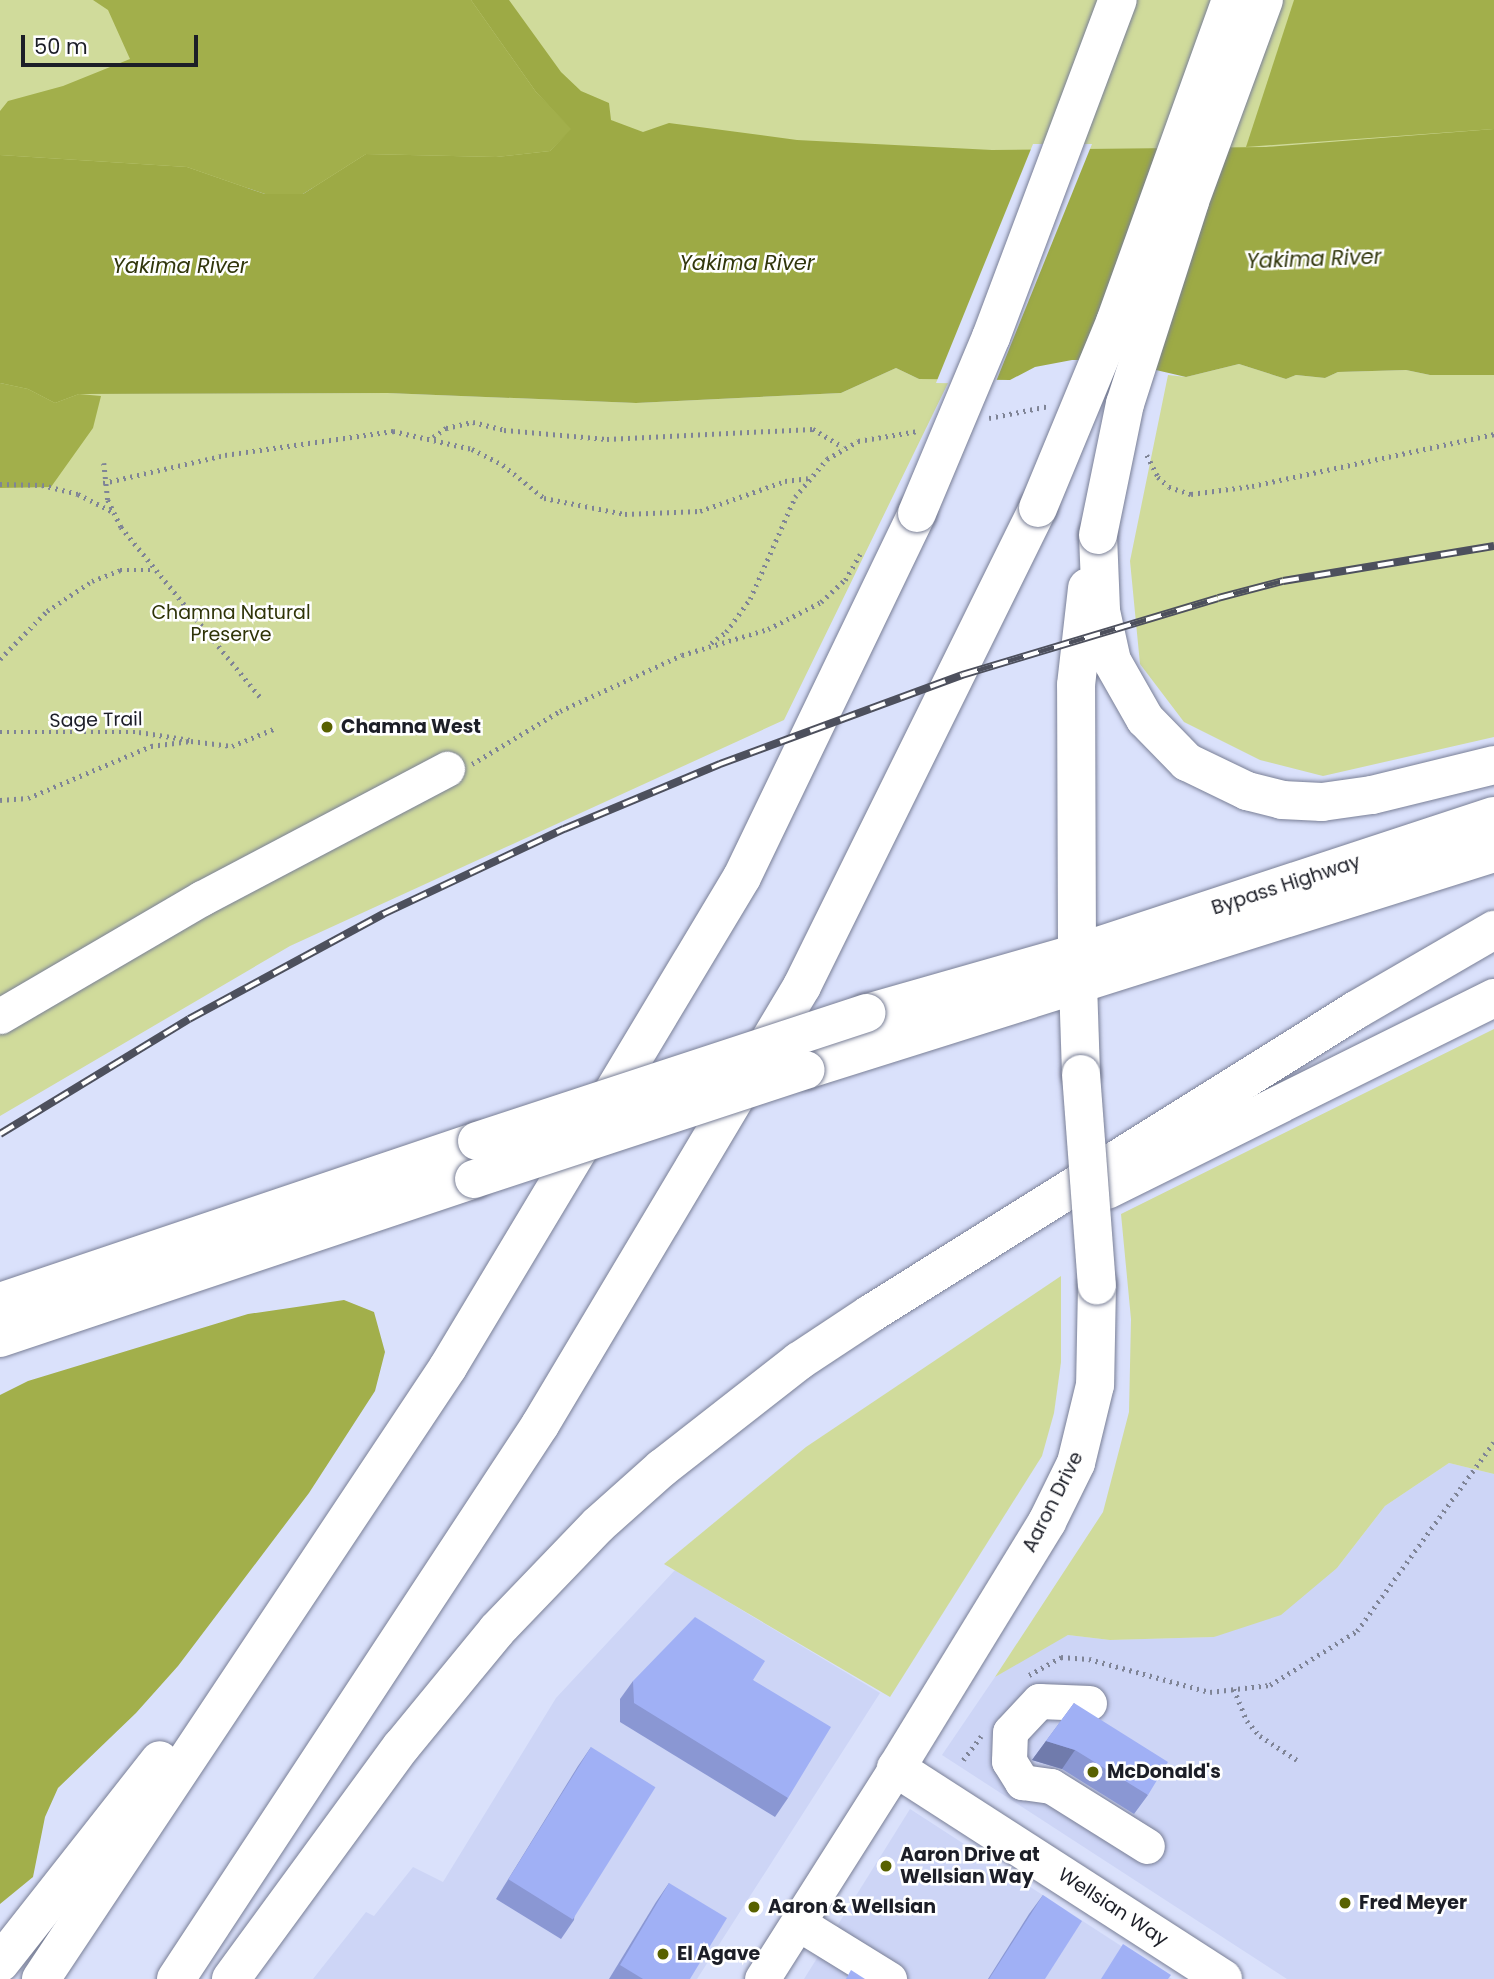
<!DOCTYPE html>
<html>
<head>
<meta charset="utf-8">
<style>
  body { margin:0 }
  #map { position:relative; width:1494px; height:1979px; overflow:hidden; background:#dae1fb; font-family:Poppins,sans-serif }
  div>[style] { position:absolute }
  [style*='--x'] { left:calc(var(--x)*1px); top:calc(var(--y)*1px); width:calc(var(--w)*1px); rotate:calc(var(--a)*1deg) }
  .built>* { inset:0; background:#cdd5f6 }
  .green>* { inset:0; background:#d0db9b; transform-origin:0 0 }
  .forest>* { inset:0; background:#a2af4b }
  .water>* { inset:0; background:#9daa45 }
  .pier>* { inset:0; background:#dae1fb }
  .path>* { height:4.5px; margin-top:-2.25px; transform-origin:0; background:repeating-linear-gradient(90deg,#7f8496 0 2px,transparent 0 7px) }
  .roads { filter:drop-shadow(0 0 2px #797f96) drop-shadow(0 0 2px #797f96) }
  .minor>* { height:35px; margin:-17.5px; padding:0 17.5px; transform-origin:17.5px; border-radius:17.5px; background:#fff }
  .major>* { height:38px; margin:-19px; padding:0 19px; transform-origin:19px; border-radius:19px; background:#fff }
  .highway>* { height:38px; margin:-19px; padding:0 19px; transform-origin:19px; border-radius:19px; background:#fff }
  .rail>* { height:8px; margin-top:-4px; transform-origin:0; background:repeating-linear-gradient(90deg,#fff 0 16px,#4d505d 0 32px); box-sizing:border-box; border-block:2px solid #4d505d }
  .bridges { filter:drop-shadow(0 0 2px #797f96) drop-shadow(0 0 2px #797f96) }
  .major-bridge>* { height:38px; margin:-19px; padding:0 19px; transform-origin:19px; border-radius:19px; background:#fff }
  .highway-bridge>* { height:38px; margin:-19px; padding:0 19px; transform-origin:19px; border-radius:19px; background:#fff }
  .wall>* { inset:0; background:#8a97d3 }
  .shaded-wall>* { inset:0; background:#707bac }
  .building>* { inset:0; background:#a0b0f5; transform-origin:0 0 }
  .dots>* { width:19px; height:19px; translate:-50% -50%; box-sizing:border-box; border:4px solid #fff; border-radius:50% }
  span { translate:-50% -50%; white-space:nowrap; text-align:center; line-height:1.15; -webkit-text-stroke:5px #fff; paint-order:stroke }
  .park-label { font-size:19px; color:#2f3408 }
  .street-label { font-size:19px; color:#1c1e27 }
  .poi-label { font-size:19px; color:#1c1e27; font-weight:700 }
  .left { translate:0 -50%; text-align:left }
  .water-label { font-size:21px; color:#31360c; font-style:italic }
  .scale { position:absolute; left:21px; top:35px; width:177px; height:32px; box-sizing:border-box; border:4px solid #1c1e27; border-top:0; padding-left:9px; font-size:21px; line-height:24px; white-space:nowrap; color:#1c1e27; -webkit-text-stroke:5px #fff; paint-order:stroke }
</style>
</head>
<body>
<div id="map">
  <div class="built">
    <i style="clip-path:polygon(1449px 1463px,1494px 1474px,1494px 1979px,1287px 1979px,942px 1755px,995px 1677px,1035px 1651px,1068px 1635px,1110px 1640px,1214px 1637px,1337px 1568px,1385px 1506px)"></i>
    <i style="clip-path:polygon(675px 1570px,880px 1693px,697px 1979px,313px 1979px,366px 1912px,374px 1916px,413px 1867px,443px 1882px,556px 1698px)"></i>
    <i style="clip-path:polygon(910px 1809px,1172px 1979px,804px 1979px)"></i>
  </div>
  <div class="green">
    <i style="left:0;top:0;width:1494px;height:188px"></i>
    <i style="clip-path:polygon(1239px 364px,1286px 379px,1296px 375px,1325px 378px,1338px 372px,1406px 370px,1430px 375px,1494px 375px,1494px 737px,1323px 776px,1260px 760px,1184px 722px,1140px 664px,1130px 561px,1168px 375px,1186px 377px)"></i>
    <i style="clip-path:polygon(896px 368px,919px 379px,950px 379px,784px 720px,290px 946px,0 1116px,0 383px,79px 394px,387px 393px,636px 403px,841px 393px)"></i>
    <i style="clip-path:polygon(1494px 1029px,1494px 1474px,1449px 1463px,1385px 1506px,1337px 1568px,1281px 1615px,1214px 1637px,1110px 1640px,1068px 1635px,995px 1677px,1103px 1512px,1129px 1412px,1131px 1319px,1121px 1214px)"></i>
    <i style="clip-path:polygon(1061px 1276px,1061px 1362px,1054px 1413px,1042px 1456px,890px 1697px,664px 1564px,806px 1447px)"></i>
  </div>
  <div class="forest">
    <i style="clip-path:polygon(93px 0,471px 0,536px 92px,572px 129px,550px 151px,496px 157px,366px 154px,303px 194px,265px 194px,187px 167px,0 155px,0 111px,8px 101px,63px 86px,130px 59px,108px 10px)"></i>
    <i style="clip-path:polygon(1294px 0,1494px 0,1494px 129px,1246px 147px)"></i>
    <i style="clip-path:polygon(0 383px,28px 389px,55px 403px,79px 394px,101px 396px,93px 428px,51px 487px,0 488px)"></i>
    <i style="clip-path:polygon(344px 1300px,374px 1312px,385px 1352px,375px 1391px,309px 1493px,178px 1666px,136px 1713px,58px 1788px,45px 1817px,33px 1877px,0 1904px,0 1395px,28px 1381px,248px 1314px)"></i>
  </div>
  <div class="water">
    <i style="clip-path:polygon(471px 0,509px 0,561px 72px,581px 91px,609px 103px,611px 120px,643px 132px,669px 123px,797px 140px,992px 150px,1266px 147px,1494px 129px,1494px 375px,1430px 375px,1406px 370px,1338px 372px,1325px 378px,1296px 375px,1286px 379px,1239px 364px,1186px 377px,1113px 360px,1072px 360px,1035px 367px,1010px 380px,919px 379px,896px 368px,841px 393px,636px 403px,387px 393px,79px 394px,55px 403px,28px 389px,0 383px,0 155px,187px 167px,265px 194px,303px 194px,366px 154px,496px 157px,550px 151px,571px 129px,536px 92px)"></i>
  </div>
  <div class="pier">
    <i style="clip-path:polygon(1033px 144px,1092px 144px,995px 384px,936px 383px)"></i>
  </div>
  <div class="path">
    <i style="--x:989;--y:418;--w:61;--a:-11.3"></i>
    <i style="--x:433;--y:437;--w:16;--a:-35"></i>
    <i style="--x:446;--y:428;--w:28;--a:-13"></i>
    <i style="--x:473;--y:422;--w:32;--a:14"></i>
    <i style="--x:504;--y:430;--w:103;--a:5"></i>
    <i style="--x:607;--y:439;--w:206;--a:-2.8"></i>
    <i style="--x:813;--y:429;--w:35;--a:31"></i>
    <i style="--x:1147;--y:455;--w:25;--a:63"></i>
    <i style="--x:1158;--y:477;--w:15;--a:42"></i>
    <i style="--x:1169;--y:487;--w:23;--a:18"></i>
    <i style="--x:1191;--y:494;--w:62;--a:-7.5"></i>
    <i style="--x:1252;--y:486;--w:248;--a:-12.1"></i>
    <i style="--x:104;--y:463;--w:37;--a:84"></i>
    <i style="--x:108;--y:500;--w:30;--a:64"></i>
    <i style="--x:121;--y:527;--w:222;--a:50.7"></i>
    <i style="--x:103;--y:483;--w:125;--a:-12.9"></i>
    <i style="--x:225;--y:455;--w:170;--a:-8.1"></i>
    <i style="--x:393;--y:431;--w:81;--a:12.8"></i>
    <i style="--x:472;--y:449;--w:35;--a:27"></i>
    <i style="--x:503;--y:465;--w:53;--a:38.8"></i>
    <i style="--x:544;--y:498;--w:83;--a:11.2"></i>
    <i style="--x:625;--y:514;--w:75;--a:-2.3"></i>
    <i style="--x:700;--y:511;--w:90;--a:-19.4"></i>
    <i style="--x:785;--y:481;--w:23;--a:-7"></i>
    <i style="--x:0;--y:484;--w:42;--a:1.4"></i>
    <i style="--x:42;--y:485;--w:37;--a:14"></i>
    <i style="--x:78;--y:494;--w:39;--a:27"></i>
    <i style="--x:711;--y:643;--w:19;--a:-36"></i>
    <i style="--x:726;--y:632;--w:41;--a:-54"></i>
    <i style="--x:750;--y:599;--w:111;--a:-66.2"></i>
    <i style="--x:795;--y:497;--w:50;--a:-49.9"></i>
    <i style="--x:827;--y:459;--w:36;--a:-30"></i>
    <i style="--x:858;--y:441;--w:61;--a:-9.5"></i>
    <i style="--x:0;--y:659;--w:67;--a:-45.6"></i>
    <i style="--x:47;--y:611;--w:54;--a:-33.7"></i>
    <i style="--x:92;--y:581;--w:30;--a:-21"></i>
    <i style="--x:120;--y:570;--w:33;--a:0"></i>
    <i style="--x:0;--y:732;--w:139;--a:0"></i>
    <i style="--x:139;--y:732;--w:52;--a:8.9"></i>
    <i style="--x:472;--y:764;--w:103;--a:-31.1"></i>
    <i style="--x:560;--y:711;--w:134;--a:-24.7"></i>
    <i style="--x:682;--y:655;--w:90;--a:-16.8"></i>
    <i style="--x:768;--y:629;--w:59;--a:-27"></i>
    <i style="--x:821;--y:602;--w:33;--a:-43"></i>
    <i style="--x:845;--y:580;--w:30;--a:-60"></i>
    <i style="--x:0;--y:800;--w:28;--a:-4"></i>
    <i style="--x:28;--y:798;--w:134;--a:-22.9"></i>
    <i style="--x:151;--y:746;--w:40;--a:-7.1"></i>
    <i style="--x:191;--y:741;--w:41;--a:7"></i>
    <i style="--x:232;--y:746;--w:48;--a:-22.2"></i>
    <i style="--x:1029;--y:1675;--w:37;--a:-29"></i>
    <i style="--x:1061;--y:1657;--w:28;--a:4"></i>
    <i style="--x:1089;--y:1659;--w:125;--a:15.3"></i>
    <i style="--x:1210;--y:1692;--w:60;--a:-6.7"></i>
    <i style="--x:1270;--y:1685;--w:102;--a:-31.8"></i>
    <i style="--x:1357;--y:1631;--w:233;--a:-54.1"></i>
    <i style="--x:1234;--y:1689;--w:35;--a:68"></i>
    <i style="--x:1247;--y:1721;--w:20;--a:49"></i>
    <i style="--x:1260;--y:1736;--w:44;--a:33"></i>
    <i style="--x:963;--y:1760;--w:30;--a:-53"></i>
  </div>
  <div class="roads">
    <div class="minor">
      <i style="--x:0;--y:1016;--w:234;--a:-30.3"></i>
      <i style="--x:202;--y:898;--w:277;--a:-27.8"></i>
      <i style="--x:1089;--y:1703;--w:50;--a:-177.7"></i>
      <i style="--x:1039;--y:1701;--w:42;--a:133.1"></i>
      <i style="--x:1010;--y:1732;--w:29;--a:92"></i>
      <i style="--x:1009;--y:1761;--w:25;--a:58"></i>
      <i style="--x:1022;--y:1782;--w:29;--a:8"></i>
      <i style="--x:1051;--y:1786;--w:113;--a:32"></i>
      <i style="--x:798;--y:1923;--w:107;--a:31.6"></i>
      <i style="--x:762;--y:1979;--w:250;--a:-57.6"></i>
    </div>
    <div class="major">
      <i style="--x:1077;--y:953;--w:121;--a:88.1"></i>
      <i style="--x:1097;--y:1285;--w:100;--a:91.1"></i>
      <i style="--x:1095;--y:1385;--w:80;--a:103.7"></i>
      <i style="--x:1076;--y:1463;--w:66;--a:116.2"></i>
      <i style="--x:1047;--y:1522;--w:289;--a:121.5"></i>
      <i style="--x:896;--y:1768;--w:389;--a:32.8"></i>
    </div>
    <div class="highway">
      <i style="--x:1098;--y:535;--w:76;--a:87.7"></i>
      <i style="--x:1101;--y:611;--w:51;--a:77.6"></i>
      <i style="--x:1112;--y:661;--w:67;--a:60.4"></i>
      <i style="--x:1145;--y:719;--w:60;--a:45.7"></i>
      <i style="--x:1187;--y:762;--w:67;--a:25.8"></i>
      <i style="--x:1247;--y:791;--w:36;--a:14"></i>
      <i style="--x:1282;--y:800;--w:40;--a:2.9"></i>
      <i style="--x:1322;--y:802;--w:50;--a:-8"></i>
      <i style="--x:1372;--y:795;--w:126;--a:-13.8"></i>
      <i style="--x:1077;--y:953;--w:268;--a:-90.2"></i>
      <i style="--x:1076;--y:685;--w:98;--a:-83.5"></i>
      <i style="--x:867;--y:1013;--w:218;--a:-15.9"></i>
      <i style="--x:1077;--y:953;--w:439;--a:-18.2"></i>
      <i style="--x:806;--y:1070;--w:721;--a:-17.51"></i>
      <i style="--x:1107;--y:1190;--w:432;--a:-26.4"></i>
      <i style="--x:0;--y:1302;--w:503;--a:-18.65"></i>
      <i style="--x:0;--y:1338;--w:500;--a:-18.5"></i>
      <i style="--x:0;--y:1963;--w:258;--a:-51.8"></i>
      <i style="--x:41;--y:1979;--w:735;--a:-56.37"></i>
      <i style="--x:448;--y:1367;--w:571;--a:-59.04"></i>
      <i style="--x:742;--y:877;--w:404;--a:-64.3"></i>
      <i style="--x:176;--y:1979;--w:663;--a:-56.69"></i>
      <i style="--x:540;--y:1425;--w:511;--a:-59.17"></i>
      <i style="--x:802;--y:986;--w:533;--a:-63.72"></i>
      <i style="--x:231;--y:1979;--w:288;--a:-53.8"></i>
      <i style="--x:401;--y:1747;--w:151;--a:-50.6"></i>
      <i style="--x:497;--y:1630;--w:146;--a:-46.1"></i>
      <i style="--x:598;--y:1525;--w:86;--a:-41.7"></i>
      <i style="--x:662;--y:1468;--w:174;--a:-38"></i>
      <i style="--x:799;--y:1361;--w:85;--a:-33.5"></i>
      <i style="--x:870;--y:1314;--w:573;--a:-32.03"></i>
      <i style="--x:1356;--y:1010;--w:160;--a:-30.1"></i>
    </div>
  </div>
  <div class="rail">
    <i style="--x:0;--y:1134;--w:221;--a:-31.3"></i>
    <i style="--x:189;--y:1019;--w:221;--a:-28.4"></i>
    <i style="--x:383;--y:914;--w:200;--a:-25.2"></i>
    <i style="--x:564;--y:829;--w:169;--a:-22.6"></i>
    <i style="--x:720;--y:764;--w:258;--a:-20.2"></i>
    <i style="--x:962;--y:675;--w:267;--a:-16.7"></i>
    <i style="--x:1218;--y:598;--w:67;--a:-14.7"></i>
    <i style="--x:1283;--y:581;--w:214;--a:-9.4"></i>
  </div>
  <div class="bridges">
    <div class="major-bridge">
      <i style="--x:1081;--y:1074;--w:212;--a:85.7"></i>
    </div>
    <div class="highway-bridge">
      <i style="--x:1038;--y:508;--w:201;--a:-67.5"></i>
      <i style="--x:1115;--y:322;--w:342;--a:-70.2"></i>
      <i style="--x:917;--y:513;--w:191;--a:-67.2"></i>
      <i style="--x:991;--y:337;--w:360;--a:-69.4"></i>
      <i style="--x:1098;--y:535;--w:134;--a:-78.4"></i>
      <i style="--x:1125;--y:404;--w:213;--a:-72.2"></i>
      <i style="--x:1190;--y:201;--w:214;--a:-69.8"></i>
      <i style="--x:477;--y:1141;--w:410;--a:-18.2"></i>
      <i style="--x:474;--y:1179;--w:349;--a:-18.2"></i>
    </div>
  </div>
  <div class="wall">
    <i style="clip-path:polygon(753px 1680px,788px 1798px,775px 1817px,620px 1722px,620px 1699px,633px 1681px)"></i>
    <i style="clip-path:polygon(1074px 1703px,1148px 1795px,1134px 1814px,1062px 1769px,1032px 1760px)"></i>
    <i style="clip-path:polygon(591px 1747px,574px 1920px,561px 1939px,496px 1899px,578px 1766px)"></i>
    <i style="clip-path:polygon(669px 1883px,690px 1979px,609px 1979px,656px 1902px)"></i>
    <i style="clip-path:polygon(1043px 1895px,1045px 1979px,988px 1979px,1029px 1914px)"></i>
  </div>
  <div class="shaded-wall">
    <i style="clip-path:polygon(1046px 1741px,1075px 1750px,1062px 1769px,1032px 1760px)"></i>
  </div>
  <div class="building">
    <i style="clip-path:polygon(695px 1617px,765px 1661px,753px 1680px,831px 1727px,788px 1798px,634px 1703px,633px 1681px)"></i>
    <i style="clip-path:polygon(1074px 1703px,1168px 1762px,1148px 1795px,1075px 1750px,1046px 1741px)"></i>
    <i style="left:591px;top:1747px;width:76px;height:156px;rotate:32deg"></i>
    <i style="clip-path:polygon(669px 1883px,727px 1918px,690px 1979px,643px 1979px,620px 1965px)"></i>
    <i style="clip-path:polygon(1043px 1895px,1082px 1921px,1045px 1979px,989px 1979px)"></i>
    <i style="clip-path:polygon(1123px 1944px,1171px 1975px,1168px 1979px,1101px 1979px)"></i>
    <i style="clip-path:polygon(851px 1970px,865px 1979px,846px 1979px)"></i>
  </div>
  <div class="dots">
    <i style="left:327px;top:727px;background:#586100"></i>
    <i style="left:1093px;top:1772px;background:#586100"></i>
    <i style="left:886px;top:1866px;background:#586100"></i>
    <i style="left:1345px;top:1903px;background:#586100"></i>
    <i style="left:754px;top:1907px;background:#586100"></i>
    <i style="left:663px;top:1954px;background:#586100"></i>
  </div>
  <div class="park-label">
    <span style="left:231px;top:624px">Chamna Natural<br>Preserve</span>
  </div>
  <div class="street-label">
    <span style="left:96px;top:720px;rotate:-1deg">Sage Trail</span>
    <span style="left:1286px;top:885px;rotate:-18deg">Bypass Highway</span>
    <span style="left:1053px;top:1502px;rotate:-63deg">Aaron Drive</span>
    <span style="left:1113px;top:1907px;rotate:33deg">Wellsian Way</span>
  </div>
  <div class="poi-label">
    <span class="left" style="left:341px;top:727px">Chamna West</span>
    <span class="left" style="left:1107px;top:1772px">McDonald's</span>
    <span class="left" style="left:900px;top:1866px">Aaron Drive at<br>Wellsian Way</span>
    <span class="left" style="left:1359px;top:1903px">Fred Meyer</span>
    <span class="left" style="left:768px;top:1907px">Aaron &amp; Wellsian</span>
    <span class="left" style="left:677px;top:1954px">El Agave</span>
  </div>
  <div class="water-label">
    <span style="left:1314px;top:259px;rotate:-2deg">Yakima River</span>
    <span style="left:747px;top:263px">Yakima River</span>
    <span style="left:180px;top:266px">Yakima River</span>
  </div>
  <div class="scale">50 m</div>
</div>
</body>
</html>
